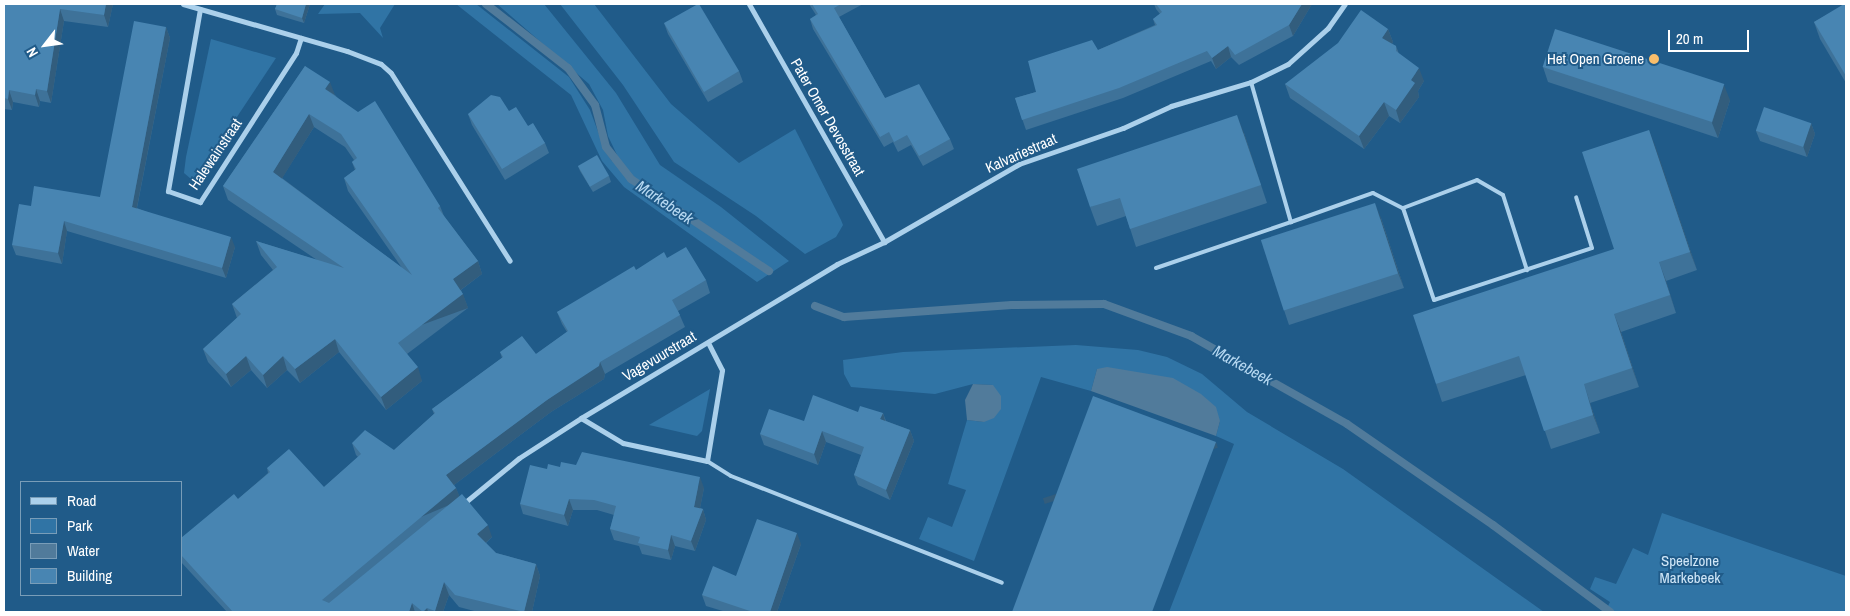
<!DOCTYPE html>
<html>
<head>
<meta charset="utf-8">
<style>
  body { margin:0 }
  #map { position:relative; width:1850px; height:616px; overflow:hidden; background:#205b89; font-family:"Archivo Narrow",sans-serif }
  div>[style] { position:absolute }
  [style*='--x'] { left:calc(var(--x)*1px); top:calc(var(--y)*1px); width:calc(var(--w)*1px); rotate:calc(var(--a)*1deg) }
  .green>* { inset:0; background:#3074a5 }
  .water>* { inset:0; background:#517b9b }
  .stream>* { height:8px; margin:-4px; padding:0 4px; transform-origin:4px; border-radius:4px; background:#517b9b }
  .service>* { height:4px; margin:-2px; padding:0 2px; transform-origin:2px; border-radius:2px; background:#abd0eb }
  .minor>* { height:5px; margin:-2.5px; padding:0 2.5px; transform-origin:2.5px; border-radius:2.5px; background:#abd0eb }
  .wall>* { inset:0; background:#3e7299 }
  .shaded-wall>* { inset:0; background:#325d7d; transform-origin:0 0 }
  .building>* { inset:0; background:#4885b2; transform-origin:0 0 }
  .dots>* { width:14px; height:14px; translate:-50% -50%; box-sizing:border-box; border:2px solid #205b89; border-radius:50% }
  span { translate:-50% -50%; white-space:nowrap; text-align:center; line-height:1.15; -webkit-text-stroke:4px #205b89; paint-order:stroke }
  .poi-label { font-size:15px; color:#fff }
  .right { translate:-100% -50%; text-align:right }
  .street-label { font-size:15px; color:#fff }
  .park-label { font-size:15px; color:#d0e7f8 }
  .water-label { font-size:16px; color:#b7d9f2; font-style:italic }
  .frame { position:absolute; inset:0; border:5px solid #fff; pointer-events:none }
  .legend { position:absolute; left:20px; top:481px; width:162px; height:115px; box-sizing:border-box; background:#205b89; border:1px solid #799db8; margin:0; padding:6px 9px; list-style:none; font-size:15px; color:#fff }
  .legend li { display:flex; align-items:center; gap:10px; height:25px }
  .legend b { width:25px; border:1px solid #799db8 }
  .north { position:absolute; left:20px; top:20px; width:50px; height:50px; -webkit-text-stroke:4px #205b89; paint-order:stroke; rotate:240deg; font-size:14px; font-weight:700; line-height:20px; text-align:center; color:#fff }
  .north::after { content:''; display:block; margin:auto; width:18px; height:22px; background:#fff; clip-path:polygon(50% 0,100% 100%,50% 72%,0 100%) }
  .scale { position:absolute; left:1668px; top:30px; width:81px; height:22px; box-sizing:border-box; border:2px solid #fff; border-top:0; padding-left:6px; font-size:15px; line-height:18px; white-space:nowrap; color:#fff; -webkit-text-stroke:4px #205b89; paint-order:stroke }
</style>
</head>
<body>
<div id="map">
  <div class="green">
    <i style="clip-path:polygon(325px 4px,395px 4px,380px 28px,383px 38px,360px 13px,318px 14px)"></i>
    <i style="clip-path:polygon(456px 4px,476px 4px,569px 77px,590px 110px,606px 153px,612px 161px,618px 157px,608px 136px,603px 110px,589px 84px,497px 4px,544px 4px,616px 93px,660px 165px,721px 207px,789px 261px,757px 282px,624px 187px,602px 161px,571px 95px)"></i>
    <i style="clip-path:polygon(560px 4px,594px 4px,671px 104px,739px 163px,795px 129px,841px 220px,843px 225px,836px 237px,805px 254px,756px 216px,674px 162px,623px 85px)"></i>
    <i style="clip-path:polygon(211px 39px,276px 58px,199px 174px,191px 179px,184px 173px,186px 157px)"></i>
    <i style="clip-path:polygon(1076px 345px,1138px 350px,1167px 357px,1202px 374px,1247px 412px,1343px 469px,1544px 612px,1169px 612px,1234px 444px,1216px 436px,1220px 421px,1097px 369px,1091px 391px,1041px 377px,974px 561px,919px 539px,928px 517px,952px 527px,966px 490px,948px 484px,967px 420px,984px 422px,993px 385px,973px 384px,935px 394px,851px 387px,844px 374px,843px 360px,903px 352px)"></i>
    <i style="clip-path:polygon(710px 389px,702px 431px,697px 436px,649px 425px)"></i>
    <i style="clip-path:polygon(1662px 513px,1846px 576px,1846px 612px,1605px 612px,1610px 602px,1590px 589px,1595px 577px,1616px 584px,1633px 548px,1648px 555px)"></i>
  </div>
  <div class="water">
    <i style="clip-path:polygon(1107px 367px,1173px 378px,1201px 394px,1216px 407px,1220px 421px,1216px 436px,1091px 391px,1097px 369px)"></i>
    <i style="clip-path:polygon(973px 384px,993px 385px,1001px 396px,1001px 409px,994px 418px,984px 422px,967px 420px,965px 400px)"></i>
  </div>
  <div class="stream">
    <i style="--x:486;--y:4;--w:104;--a:38"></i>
    <i style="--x:568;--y:68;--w:46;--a:53.9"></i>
    <i style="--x:595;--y:105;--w:43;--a:75.3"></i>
    <i style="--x:606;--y:147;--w:41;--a:52"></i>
    <i style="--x:631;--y:179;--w:166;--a:33.7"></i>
    <i style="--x:815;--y:306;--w:31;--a:21"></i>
    <i style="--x:844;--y:317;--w:168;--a:-4.1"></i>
    <i style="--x:1012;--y:305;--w:92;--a:-0.6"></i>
    <i style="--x:1104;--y:304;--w:93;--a:20.2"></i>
    <i style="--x:1191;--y:336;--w:179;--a:29.4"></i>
    <i style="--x:1347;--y:424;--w:178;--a:34.7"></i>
    <i style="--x:1493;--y:525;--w:146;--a:36.6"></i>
  </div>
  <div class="service">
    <i style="--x:1251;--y:82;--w:146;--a:74.1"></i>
    <i style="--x:1291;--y:222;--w:87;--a:-19.5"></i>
    <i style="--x:1373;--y:193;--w:34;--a:27"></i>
    <i style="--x:1403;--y:208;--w:97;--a:71.4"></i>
    <i style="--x:1434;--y:300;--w:166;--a:-18.2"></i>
    <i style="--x:1592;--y:248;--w:53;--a:-107.4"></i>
    <i style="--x:1403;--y:208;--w:79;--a:-20.7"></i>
    <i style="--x:1477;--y:180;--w:30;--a:30"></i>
    <i style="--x:1503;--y:195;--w:79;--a:72.3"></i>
    <i style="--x:1156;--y:268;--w:143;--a:-18.8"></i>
    <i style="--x:707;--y:461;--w:28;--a:32"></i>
    <i style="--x:731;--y:476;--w:291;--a:21.5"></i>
  </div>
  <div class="minor">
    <i style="--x:183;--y:4;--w:171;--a:16"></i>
    <i style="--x:347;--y:51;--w:36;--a:21"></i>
    <i style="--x:381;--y:64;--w:13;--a:42"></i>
    <i style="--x:391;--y:73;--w:222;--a:57.7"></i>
    <i style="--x:749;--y:4;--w:274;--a:60.4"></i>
    <i style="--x:200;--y:9;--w:185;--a:100"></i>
    <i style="--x:168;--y:191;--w:34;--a:19"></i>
    <i style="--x:200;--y:202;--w:177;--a:-57.2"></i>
    <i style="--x:296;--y:53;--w:16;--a:-72"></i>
    <i style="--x:581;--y:418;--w:49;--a:30.8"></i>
    <i style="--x:623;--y:443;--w:86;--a:12.1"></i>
    <i style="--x:707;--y:461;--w:92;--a:-80.6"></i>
    <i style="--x:722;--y:370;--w:31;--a:-117"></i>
    <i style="--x:463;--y:504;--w:72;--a:-39.4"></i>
    <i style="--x:519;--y:458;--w:74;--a:-32.8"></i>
    <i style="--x:581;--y:418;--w:299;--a:-31"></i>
    <i style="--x:837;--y:264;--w:52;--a:-25.1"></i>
    <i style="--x:884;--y:242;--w:156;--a:-30"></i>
    <i style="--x:1019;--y:164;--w:110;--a:-19.1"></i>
    <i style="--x:1123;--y:128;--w:53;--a:-24.6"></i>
    <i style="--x:1171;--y:106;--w:84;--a:-16.7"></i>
    <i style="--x:1251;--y:82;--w:41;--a:-25.9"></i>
    <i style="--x:1288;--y:64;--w:54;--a:-42"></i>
    <i style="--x:1328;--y:28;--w:29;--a:-55"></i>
  </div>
  <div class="wall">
    <i style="clip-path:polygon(4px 4px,113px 4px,108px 27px,64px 21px,51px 103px,40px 101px,39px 107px,13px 102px,12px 110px,4px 109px)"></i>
    <i style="clip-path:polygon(277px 4px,310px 4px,304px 23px,277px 15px,275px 9px)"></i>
    <i style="clip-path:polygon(809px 4px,863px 4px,839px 17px,885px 98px,950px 139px,954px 149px,923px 166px,911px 145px,898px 152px,893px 142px,884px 147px,813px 29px,810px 19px,816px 15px)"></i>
    <i style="clip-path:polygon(1154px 4px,1312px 4px,1293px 36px,1239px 65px,1231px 57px,1216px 69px,1211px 61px,1123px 98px,1026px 130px,1015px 98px,1036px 92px,1098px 50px,1155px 25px,1153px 19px,1160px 14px,1156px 9px)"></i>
    <i style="clip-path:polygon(1846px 4px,1846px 83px,1820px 39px,1814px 22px)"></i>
    <i style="clip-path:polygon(664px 23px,739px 71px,743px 82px,708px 102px,668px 34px)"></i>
    <i style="clip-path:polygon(166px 27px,170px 38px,137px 208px,235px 247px,226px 278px,67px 231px,62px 264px,16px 255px,12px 245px,31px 206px,100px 197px)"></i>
    <i style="clip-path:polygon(1388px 29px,1393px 42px,1392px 44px,1396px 46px,1399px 54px,1424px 81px,1418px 91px,1419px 97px,1400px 123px,1389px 116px,1364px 149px,1290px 98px,1285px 84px)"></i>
    <i style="clip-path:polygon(evenodd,305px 66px,335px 95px,440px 206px,444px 216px,478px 261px,482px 274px,461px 290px,468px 308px,407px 354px,422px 381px,386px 410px,339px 352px,300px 383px,287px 370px,267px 388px,251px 370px,231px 387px,208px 362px,203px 349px,237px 318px,232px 304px,273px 270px,261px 255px,256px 241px,317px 260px,228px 200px,223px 186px,305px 66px,314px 127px,345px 147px,354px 160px,352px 162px,355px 170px,344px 178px,348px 191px,402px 268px,282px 178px,314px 127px)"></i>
    <i style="clip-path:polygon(1543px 67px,1730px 100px,1718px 138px,1548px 82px)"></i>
    <i style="clip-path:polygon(509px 111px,528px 126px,545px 143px,549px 153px,505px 180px,472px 125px,468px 114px)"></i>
    <i style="clip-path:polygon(1811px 123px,1815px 134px,1807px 157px,1760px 141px,1756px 131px)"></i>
    <i style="clip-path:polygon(1649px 130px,1697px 270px,1666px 281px,1676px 313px,1621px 332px,1639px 387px,1590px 403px,1600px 433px,1551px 449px,1526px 375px,1442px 402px,1436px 384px,1614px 249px)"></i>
    <i style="clip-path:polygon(1244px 133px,1267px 203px,1136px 247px,1126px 216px,1097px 226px,1090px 207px)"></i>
    <i style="clip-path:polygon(578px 166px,609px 176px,611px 182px,593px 192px,580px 171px)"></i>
    <i style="clip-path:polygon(1381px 218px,1404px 288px,1289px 325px,1284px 310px)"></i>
    <i style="clip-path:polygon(667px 258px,706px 280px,710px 293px,678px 311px,685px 327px,605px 374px,604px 379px,551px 412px,454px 485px,456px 488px,459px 496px,492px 537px,486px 543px,496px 553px,536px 564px,540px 576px,532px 612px,478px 612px,459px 607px,449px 595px,443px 612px,227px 612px,181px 562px,181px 538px,238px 499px,268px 473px,267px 468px,324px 487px,358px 457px,356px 455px,352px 443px,394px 450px,434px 414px,432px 409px,502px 358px,500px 352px,536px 354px,567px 332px,562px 324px,557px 312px,636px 270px)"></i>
    <i style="clip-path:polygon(858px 412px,883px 413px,886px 421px,910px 430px,914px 441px,890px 500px,858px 485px,854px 475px,861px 455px,826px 442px,818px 465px,764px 445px,760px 434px,804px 421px)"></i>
    <i style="clip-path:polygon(576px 465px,704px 488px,700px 508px,703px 509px,706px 520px,695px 551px,675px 546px,671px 560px,642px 554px,639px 546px,614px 540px,610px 529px,614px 515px,597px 510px,573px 510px,568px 526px,523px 514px,520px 504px,547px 469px)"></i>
    <i style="clip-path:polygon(801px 544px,777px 612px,726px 612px,706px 606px,702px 595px,736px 576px)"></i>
  </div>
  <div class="shaded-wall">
    <i style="clip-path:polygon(106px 4px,113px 4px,108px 27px,104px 15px)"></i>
    <i style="clip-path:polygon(306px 4px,310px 4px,304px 23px,302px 18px)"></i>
    <i style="clip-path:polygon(1302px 4px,1312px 4px,1293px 36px,1289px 25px)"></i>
    <i style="clip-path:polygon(60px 9px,64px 21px,51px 103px,47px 91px)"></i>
    <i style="clip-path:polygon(166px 27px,170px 38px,135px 217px,132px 207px)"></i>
    <i style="clip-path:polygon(1388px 29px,1393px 42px,1387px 52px,1382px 38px)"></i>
    <i style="clip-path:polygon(1228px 46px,1231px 57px,1216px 69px,1212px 58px)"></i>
    <i style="clip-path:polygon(1419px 68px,1424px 81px,1418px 91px,1419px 97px,1400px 123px,1396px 110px,1411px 80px)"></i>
    <i style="clip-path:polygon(330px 82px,335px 95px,325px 89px)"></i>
    <i style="clip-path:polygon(1724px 85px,1730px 100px,1718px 138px,1712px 123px)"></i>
    <i style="clip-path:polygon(36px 89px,40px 101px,39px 107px,35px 95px)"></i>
    <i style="clip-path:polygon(9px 90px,13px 102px,12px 110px,8px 99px)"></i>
    <i style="clip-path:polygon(1384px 102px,1389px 116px,1364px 149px,1359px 136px)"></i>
    <i style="clip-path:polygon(309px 114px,314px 127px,278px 185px,273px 172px)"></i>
    <i style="clip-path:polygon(1237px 115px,1244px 133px,1267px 203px,1261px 185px)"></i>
    <i style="clip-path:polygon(1811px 123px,1815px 134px,1807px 157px,1803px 146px)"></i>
    <i style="clip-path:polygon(1649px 130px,1656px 148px,1697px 270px,1690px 252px)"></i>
    <i style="clip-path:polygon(1375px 203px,1381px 218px,1404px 288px,1398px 273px)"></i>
    <i style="clip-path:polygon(64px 221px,67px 231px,62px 264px,58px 253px)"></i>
    <i style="clip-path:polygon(231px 237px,235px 247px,226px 278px,222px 268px)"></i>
    <i style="clip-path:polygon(478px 261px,482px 274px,458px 292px,453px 279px)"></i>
    <i style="clip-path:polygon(1659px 262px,1666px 281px,1676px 313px)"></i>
    <i style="left:463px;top:294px;width:15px;height:81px;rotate:70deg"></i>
    <i style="clip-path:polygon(1614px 314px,1621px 332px,1639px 387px,1632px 368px)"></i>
    <i style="clip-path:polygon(335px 339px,339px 352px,300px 383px,295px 369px)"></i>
    <i style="clip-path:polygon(246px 356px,251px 370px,231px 387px,226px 374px)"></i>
    <i style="clip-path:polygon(283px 356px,287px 370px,267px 388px,263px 375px)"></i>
    <i style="clip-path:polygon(600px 362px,605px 374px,604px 379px,551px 412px,450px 488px,446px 475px,547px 400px)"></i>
    <i style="clip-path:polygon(418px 367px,422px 381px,386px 410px,381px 397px)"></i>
    <i style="clip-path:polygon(1584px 384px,1590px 403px,1600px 433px,1593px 415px)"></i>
    <i style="clip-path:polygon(883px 413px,886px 424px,880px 419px)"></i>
    <i style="clip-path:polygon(910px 430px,914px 441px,890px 500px,886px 490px)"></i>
    <i style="clip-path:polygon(822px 431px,826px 442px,818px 465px,814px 454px)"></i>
    <i style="left:1216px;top:442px;width:6px;height:182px;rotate:72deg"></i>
    <i style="clip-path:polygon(700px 477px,704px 488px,698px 518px,694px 507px)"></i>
    <i style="left:456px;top:488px;width:13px;height:175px;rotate:67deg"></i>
    <i style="clip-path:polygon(569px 499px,573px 510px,568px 526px,564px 515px)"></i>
    <i style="clip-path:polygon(703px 509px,706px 520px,695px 551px,691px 541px)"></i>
    <i style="clip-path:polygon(488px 525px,492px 537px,482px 546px,477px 534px)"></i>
    <i style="clip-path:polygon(797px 533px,801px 544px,777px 612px,770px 612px)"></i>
    <i style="clip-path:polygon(671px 535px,675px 546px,671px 560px,668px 550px)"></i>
    <i style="clip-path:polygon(536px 564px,540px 576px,532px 612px,524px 612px)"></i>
    <i style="clip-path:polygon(444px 582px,449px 595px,443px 612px,436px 612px,435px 611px)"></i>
    <i style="clip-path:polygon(412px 603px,415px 612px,409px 612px)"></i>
    <i style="clip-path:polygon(427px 608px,428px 612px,423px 612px)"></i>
  </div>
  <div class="building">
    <i style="clip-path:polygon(4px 4px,106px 4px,104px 15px,60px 9px,47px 91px,36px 89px,35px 95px,9px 90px,8px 99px,4px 98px)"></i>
    <i style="clip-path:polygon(277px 4px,306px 4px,302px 18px,275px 9px)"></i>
    <i style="clip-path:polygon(698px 4px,699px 4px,739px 71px,704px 92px,664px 23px)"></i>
    <i style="clip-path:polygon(812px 4px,841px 4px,834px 8px,885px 98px,919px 84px,950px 139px,919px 156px,907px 135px,894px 142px,889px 132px,880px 137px,810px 19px,818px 14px)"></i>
    <i style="clip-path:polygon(1156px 4px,1302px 4px,1289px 25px,1235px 55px,1228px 46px,1212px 58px,1207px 51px,1119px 88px,1022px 120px,1015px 98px,1036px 92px,1028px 61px,1092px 40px,1098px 50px,1157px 25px,1153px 19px,1162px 12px)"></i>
    <i style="clip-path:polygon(1844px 4px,1846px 4px,1846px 76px,1814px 22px)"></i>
    <i style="clip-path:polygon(1361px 10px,1388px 29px,1382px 38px,1396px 46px,1396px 51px,1419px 68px,1411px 80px,1415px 83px,1396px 110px,1384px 102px,1359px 136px,1285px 84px,1338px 43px)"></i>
    <i style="clip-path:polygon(134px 21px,166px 27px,132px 207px,231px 237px,222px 268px,64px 221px,58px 253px,12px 245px,19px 204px,31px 206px,34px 186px,100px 197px)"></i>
    <i style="left:1555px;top:29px;width:178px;height:40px;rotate:18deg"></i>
    <i style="clip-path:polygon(evenodd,305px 66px,330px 82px,325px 89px,358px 112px,375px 101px,440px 206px,438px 208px,478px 261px,453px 279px,463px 294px,398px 343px,418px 367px,381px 397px,335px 339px,295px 369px,283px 356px,263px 375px,246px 356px,226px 374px,203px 349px,241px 314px,232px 304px,277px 267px,256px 241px,344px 268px,223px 186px,305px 66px,309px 114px,341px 134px,357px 158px,352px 162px,356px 169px,344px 178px,412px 275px,273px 172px,309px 114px)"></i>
    <i style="clip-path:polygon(491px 95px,500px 97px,509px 111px,516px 107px,528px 126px,533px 123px,545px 143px,502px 169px,468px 114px)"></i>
    <i style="left:1764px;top:107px;width:50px;height:25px;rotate:19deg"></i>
    <i style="clip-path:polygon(1237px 115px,1261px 185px,1130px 229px,1120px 198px,1090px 207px,1077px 169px)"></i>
    <i style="clip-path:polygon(1649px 130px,1690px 252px,1659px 262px,1670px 295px,1614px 314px,1632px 368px,1584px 384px,1593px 415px,1544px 431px,1519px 356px,1436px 384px,1413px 315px,1614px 249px,1582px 152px)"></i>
    <i style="left:597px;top:155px;width:24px;height:22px;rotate:60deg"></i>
    <i style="left:1375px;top:203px;width:74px;height:120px;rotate:72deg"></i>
    <i style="clip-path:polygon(686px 247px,706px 280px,672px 300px,680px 315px,600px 362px,599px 366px,547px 400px,446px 475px,456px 488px,322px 600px,329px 603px,462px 494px,488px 525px,477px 534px,496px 553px,536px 564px,524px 612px,455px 595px,444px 582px,435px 611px,427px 608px,423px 612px,412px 603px,409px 612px,233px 612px,181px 555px,181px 538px,234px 494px,238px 499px,270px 472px,267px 468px,289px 449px,324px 487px,361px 454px,352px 443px,365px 430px,394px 450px,435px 413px,432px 409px,503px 357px,500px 352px,522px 336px,536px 354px,568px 331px,557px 312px,634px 266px,636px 270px,664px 252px,667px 258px)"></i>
    <i style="clip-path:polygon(813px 395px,858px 412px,860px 406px,883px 413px,880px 419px,910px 430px,886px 490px,854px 475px,864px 447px,822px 431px,814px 454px,760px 434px,769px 409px,804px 421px)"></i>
    <i style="clip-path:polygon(1093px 396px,1216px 442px,1152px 612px,1012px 612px)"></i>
    <i style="clip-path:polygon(582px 452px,700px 477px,694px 507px,703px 509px,691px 541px,671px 535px,668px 550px,638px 543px,640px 537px,610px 529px,616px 506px,594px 500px,569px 499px,564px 515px,520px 504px,530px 465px,547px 469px,548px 464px,560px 467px,561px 462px,576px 465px)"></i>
    <i style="clip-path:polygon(757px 519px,797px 533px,770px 612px,753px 612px,702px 595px,713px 566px,736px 576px)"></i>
  </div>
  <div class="dots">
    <i style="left:1654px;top:59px;background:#f9be6b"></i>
  </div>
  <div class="poi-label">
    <span class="right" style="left:1644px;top:59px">Het Open Groene</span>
  </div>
  <div class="street-label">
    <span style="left:828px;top:117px;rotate:60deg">Pater Omer Devosstraat</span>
    <span style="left:1021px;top:153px;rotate:-24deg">Kalvariestraat</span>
    <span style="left:215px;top:154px;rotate:-56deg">Halewainstraat</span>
    <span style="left:659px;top:356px;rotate:-31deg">Vagevuurstraat</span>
  </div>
  <div class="park-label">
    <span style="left:1690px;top:569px">Speelzone<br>Markebeek</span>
  </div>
  <div class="water-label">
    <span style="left:665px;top:202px;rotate:34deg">Markebeek</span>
    <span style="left:1243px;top:365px;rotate:29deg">Markebeek</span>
  </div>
  <div class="frame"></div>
  <ul class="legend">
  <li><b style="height:6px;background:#abd0eb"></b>Road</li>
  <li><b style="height:14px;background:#3074a5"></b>Park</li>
  <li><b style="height:14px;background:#517b9b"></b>Water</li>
  <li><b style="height:14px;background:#4885b2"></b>Building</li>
  </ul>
  <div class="north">N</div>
  <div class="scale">20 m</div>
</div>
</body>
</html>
